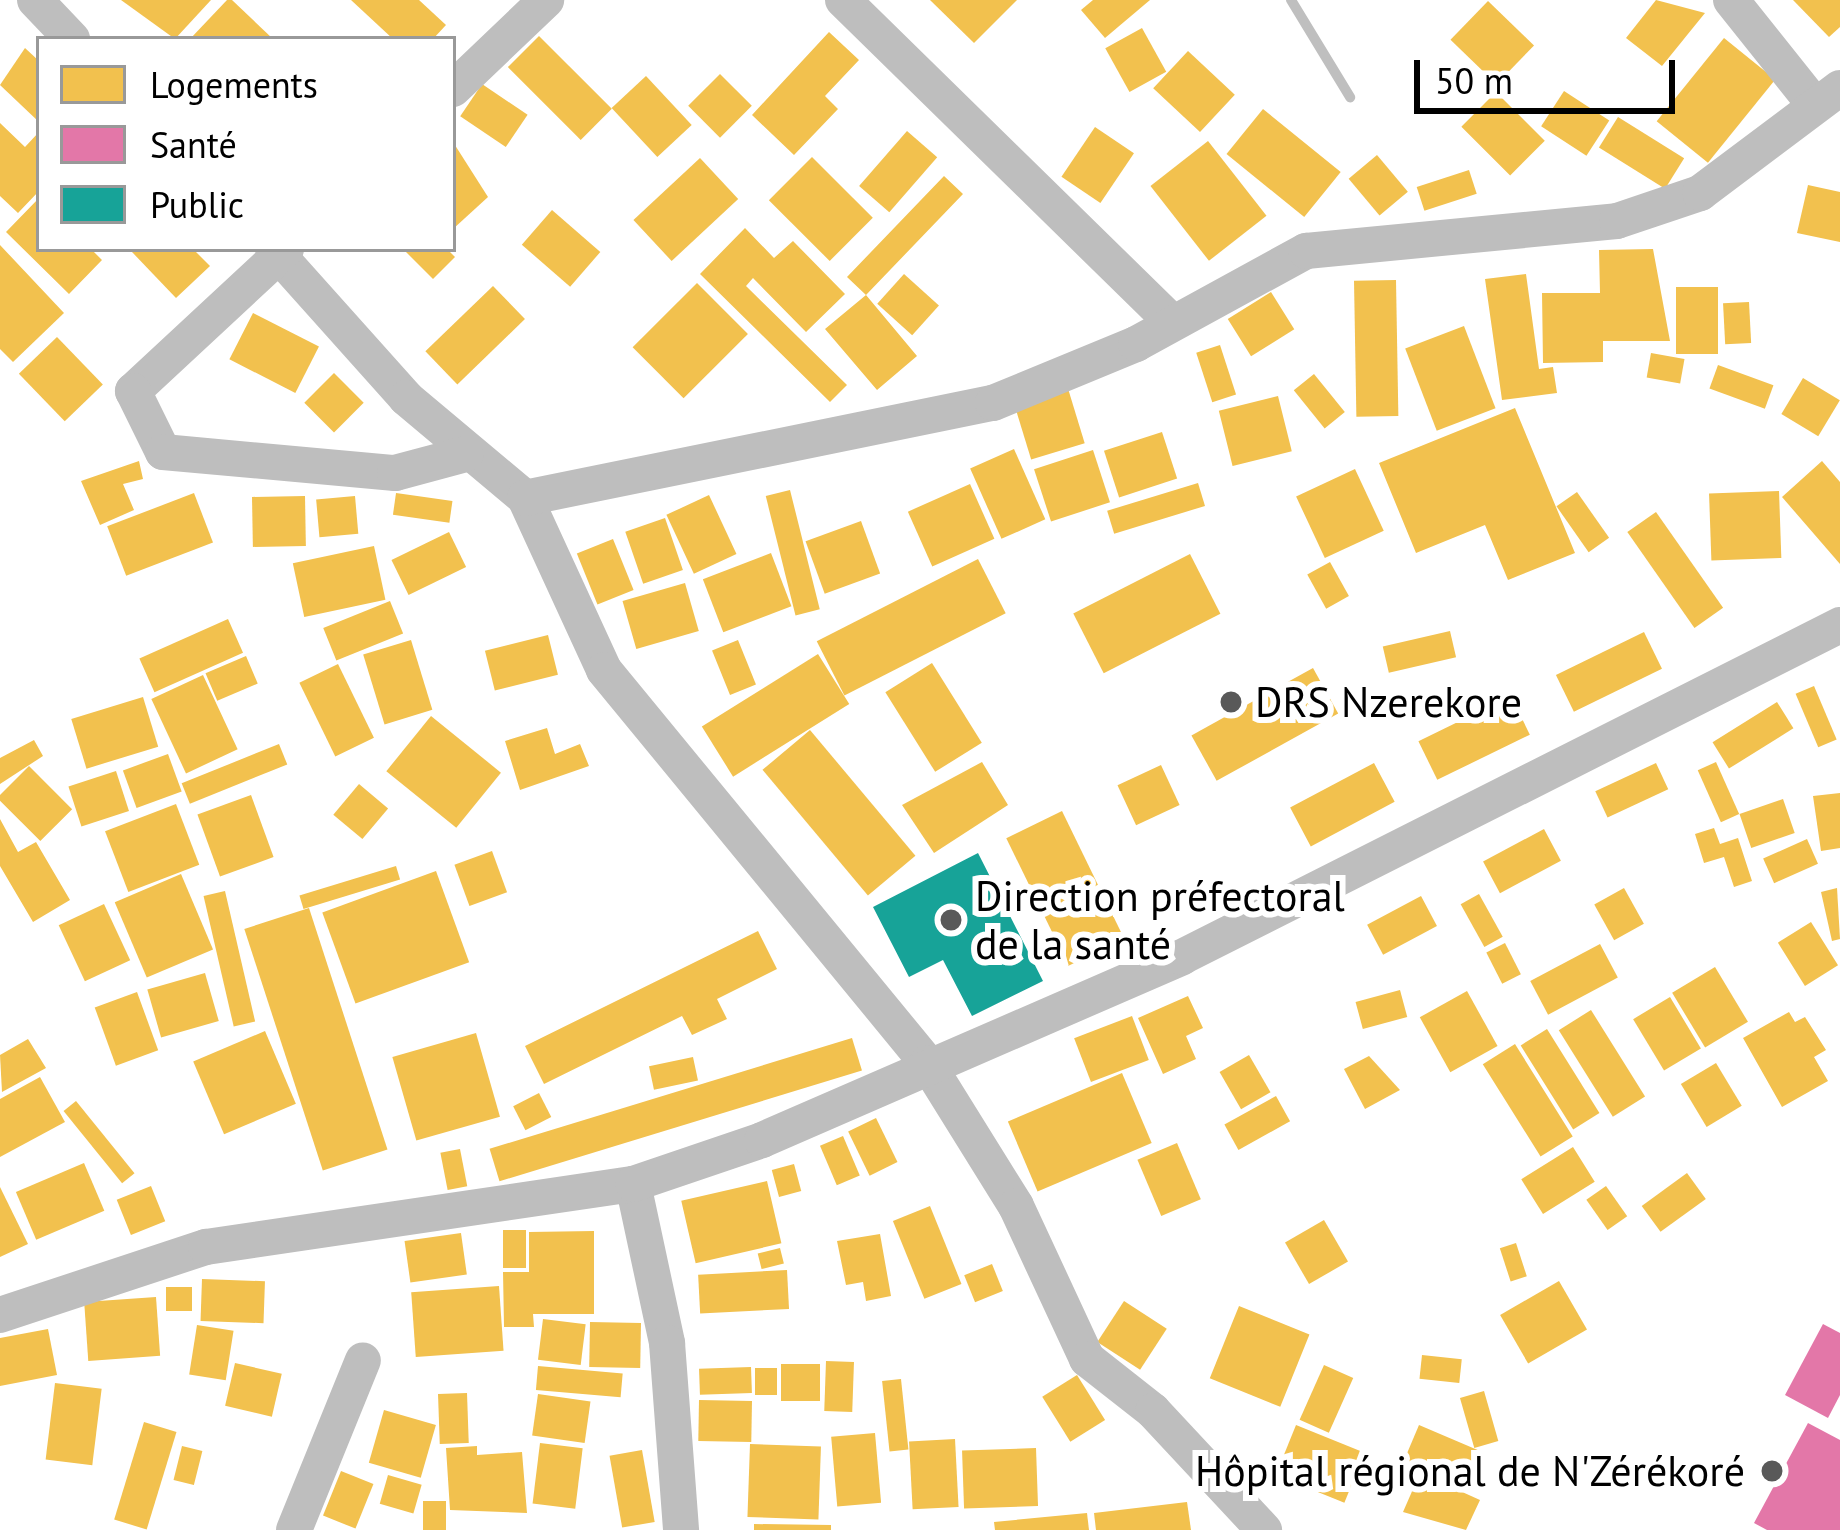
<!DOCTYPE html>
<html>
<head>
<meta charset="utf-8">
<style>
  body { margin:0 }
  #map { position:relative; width:1840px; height:1530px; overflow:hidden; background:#fff; font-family:"PT Sans",sans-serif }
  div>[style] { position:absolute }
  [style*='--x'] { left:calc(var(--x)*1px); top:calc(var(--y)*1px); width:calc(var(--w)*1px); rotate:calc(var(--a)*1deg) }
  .homes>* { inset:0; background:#f2c14e; transform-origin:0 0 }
  .health>* { inset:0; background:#e377a8 }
  .public>* { inset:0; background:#17a398 }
  .stream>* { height:10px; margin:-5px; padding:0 5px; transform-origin:5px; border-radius:5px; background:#bfbfbf }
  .minor>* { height:36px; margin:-18px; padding:0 18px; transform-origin:18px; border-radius:18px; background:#bebebe }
  .dots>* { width:33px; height:33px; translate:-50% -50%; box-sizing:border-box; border:6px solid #fff; border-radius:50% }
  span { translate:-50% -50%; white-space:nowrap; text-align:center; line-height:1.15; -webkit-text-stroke:12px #fff; paint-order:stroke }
  .poi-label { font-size:42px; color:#000 }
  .left { translate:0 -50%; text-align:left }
  .right { translate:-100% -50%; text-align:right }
  .legend { position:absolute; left:36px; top:36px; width:420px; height:216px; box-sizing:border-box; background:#fff; border:3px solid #999; margin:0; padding:15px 21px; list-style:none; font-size:36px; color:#000 }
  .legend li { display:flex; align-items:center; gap:24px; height:60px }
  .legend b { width:60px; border:3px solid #999 }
  .scale { position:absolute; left:1414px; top:60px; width:261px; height:54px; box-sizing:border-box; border:6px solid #000; border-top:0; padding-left:15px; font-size:36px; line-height:42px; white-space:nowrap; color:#000; -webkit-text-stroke:9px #fff; paint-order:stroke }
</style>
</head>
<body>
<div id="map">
  <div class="homes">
    <i style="clip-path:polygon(121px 0,211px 0,175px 39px)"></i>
    <i style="clip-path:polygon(232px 0,273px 39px,190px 39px,227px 0)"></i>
    <i style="clip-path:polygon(351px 0,419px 0,446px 25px,433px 39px,393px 39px)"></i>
    <i style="clip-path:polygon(930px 0,1017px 0,974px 43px)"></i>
    <i style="clip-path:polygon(1093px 0,1150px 0,1105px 38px,1081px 10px)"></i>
    <i style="clip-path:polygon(1656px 0,1705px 13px,1662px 66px,1626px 38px)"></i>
    <i style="clip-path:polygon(1793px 0,1840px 0,1840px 27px,1829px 37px)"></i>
    <i style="left:1488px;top:1px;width:64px;height:54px;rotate:44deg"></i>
    <i style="left:1142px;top:28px;width:50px;height:42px;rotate:61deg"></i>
    <i style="clip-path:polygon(829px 32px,859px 60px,825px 96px,838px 109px,794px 155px,752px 115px)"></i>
    <i style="left:539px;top:36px;width:103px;height:44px;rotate:45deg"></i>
    <i style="left:1724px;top:38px;width:66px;height:107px;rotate:39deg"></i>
    <i style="clip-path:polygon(25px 48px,39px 61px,39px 122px,0 85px)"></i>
    <i style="left:1188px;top:51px;width:64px;height:51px;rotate:43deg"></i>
    <i style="left:720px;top:74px;width:45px;height:45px;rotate:45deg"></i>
    <i style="left:646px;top:76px;width:67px;height:47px;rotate:47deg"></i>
    <i style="left:482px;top:84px;width:55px;height:39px;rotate:34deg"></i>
    <i style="left:1564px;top:91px;width:54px;height:42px;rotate:33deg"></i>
    <i style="left:1496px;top:92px;width:69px;height:49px;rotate:45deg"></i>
    <i style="left:1263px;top:109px;width:100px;height:58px;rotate:39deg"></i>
    <i style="left:1618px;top:117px;width:78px;height:36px;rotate:32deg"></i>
    <i style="clip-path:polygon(0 123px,25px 147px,39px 132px,39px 191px,18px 213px,0 196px)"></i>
    <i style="left:1095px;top:127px;width:47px;height:60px;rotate:34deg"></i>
    <i style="left:907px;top:131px;width:40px;height:73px;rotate:41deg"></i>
    <i style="left:1208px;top:141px;width:95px;height:73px;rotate:52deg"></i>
    <i style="clip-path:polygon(453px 142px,488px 197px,453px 229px)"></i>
    <i style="left:1377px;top:155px;width:48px;height:37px;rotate:50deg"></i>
    <i style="left:812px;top:157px;width:86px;height:61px;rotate:45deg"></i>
    <i style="left:700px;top:158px;width:56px;height:91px;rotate:47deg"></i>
    <i style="left:1469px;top:170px;width:25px;height:55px;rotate:72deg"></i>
    <i style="clip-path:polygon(944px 176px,963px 194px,866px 295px,917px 356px,877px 390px,825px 329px,866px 295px,847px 277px)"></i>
    <i style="clip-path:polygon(1808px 185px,1840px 192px,1840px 242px,1797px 233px)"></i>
    <i style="clip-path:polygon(39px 198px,39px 249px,91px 249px,102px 260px,69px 294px,6px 232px)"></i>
    <i style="left:552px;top:210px;width:64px;height:46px;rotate:41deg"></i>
    <i style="clip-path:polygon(745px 228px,774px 258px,793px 241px,845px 294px,806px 332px,753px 278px,746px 286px,847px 385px,830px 402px,700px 274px)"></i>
    <i style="clip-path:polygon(0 245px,64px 313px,13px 362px,0 349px)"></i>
    <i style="clip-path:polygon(193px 249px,210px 266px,176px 298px,132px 252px)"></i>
    <i style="clip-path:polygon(403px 249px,447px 249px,455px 257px,433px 279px)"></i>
    <i style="clip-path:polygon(1653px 249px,1670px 341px,1603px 341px,1603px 362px,1543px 363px,1542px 293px,1600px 293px,1599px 250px)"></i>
    <i style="left:904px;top:274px;width:47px;height:40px;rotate:42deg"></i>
    <i style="clip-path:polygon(1526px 274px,1539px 369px,1553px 367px,1557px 393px,1502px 400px,1485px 279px)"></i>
    <i style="left:1396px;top:280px;width:136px;height:42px;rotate:89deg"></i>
    <i style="left:697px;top:283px;width:72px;height:91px;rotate:45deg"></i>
    <i style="left:493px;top:286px;width:46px;height:94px;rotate:46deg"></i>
    <i style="left:1676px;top:287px;width:42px;height:67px"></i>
    <i style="left:1271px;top:292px;width:44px;height:51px;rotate:58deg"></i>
    <i style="left:1749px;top:302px;width:41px;height:26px;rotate:87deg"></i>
    <i style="left:253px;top:313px;width:74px;height:52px;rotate:27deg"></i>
    <i style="left:1464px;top:326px;width:88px;height:63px;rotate:69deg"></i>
    <i style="left:57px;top:337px;width:66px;height:53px;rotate:46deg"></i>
    <i style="left:1220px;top:345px;width:52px;height:25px;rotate:72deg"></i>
    <i style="left:1651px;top:353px;width:34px;height:25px;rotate:10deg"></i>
    <i style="left:1718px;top:365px;width:59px;height:25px;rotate:20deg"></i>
    <i style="left:334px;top:373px;width:42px;height:42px;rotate:45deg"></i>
    <i style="left:1314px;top:374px;width:49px;height:26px;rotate:51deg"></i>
    <i style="left:1803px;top:378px;width:43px;height:42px;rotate:31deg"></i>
    <i style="left:1066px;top:382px;width:64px;height:56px;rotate:73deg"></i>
    <i style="left:1278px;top:396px;width:57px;height:61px;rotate:76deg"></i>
    <i style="clip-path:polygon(1515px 408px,1575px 553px,1508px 580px,1485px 525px,1416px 553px,1379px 463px)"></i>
    <i style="left:1162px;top:432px;width:49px;height:61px;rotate:72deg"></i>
    <i style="left:1014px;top:449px;width:77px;height:48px;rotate:66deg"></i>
    <i style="left:1093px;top:450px;width:55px;height:62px;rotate:72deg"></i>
    <i style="clip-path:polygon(139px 461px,143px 479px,123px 484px,134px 510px,100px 525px,81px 481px)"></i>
    <i style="clip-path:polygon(1822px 461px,1840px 482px,1840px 564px,1782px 497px)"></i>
    <i style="left:1355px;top:469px;width:68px;height:65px;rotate:65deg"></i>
    <i style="left:1198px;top:483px;width:24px;height:95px;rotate:73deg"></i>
    <i style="left:970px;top:484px;width:60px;height:68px;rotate:66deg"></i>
    <i style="left:790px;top:490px;width:123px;height:25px;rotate:76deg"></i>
    <i style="left:1779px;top:491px;width:67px;height:70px;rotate:88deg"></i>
    <i style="left:1577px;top:492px;width:56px;height:25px;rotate:55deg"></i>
    <i style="left:194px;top:493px;width:53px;height:93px;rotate:69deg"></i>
    <i style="left:396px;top:493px;width:57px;height:22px;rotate:8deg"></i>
    <i style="left:709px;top:495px;width:65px;height:47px;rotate:65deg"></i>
    <i style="left:305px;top:496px;width:50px;height:53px;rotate:89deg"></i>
    <i style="left:355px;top:496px;width:38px;height:39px;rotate:85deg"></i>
    <i style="left:1656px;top:512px;width:117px;height:35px;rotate:55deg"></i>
    <i style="left:665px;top:518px;width:55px;height:42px;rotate:71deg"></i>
    <i style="left:861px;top:521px;width:56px;height:59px;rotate:70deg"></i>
    <i style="left:449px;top:532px;width:39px;height:64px;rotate:64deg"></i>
    <i style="left:613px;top:539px;width:55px;height:39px;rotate:68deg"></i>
    <i style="left:374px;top:546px;width:55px;height:83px;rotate:78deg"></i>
    <i style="left:771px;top:553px;width:57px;height:73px;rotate:69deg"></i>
    <i style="left:1190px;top:554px;width:67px;height:131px;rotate:63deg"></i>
    <i style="left:978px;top:559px;width:61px;height:181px;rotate:63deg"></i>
    <i style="left:1330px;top:562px;width:39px;height:26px;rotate:61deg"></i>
    <i style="left:685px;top:583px;width:50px;height:65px;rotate:74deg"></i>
    <i style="left:390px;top:601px;width:35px;height:72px;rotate:68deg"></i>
    <i style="left:228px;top:619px;width:37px;height:97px;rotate:66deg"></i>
    <i style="left:1450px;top:631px;width:27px;height:69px;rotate:77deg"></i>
    <i style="left:1644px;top:632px;width:41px;height:98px;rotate:64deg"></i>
    <i style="left:548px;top:635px;width:41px;height:65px;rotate:76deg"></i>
    <i style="left:411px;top:640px;width:73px;height:50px;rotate:73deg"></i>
    <i style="left:738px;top:640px;width:48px;height:28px;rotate:68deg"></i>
    <i style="left:818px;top:654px;width:59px;height:137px;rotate:58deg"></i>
    <i style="left:246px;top:656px;width:30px;height:44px;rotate:67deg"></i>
    <i style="left:932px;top:663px;width:94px;height:55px;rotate:58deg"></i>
    <i style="left:338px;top:664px;width:82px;height:43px;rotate:64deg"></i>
    <i style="left:1313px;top:668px;width:52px;height:139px;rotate:61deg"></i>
    <i style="left:203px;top:675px;width:82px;height:57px;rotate:65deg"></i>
    <i style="left:1814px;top:686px;width:58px;height:20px;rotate:67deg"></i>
    <i style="left:1511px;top:696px;width:43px;height:103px;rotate:64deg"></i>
    <i style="left:143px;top:697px;width:52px;height:75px;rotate:73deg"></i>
    <i style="left:1777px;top:702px;width:31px;height:76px;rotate:58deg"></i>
    <i style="left:431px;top:716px;width:90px;height:71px;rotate:39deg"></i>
    <i style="clip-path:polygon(547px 728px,555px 754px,580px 744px,589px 766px,520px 790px,505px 741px)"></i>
    <i style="left:810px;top:730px;width:164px;height:62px;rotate:50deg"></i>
    <i style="clip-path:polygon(34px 740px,43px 756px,0 784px,0 758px)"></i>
    <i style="left:279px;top:744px;width:22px;height:105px;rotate:68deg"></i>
    <i style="left:168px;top:754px;width:40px;height:48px;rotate:70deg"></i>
    <i style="clip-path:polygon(982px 762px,1008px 805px,934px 853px,902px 805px)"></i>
    <i style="left:1716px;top:762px;width:57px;height:20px;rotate:66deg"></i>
    <i style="left:1374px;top:763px;width:44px;height:95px;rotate:62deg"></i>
    <i style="left:1656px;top:763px;width:29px;height:67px;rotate:65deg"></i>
    <i style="left:1161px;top:765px;width:44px;height:48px;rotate:65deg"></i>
    <i style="left:29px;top:766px;width:61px;height:45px;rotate:45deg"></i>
    <i style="left:116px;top:771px;width:42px;height:50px;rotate:72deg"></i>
    <i style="left:359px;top:784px;width:38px;height:40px;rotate:40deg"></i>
    <i style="clip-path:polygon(1840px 793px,1840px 848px,1821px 851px,1813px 796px)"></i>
    <i style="left:251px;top:795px;width:66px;height:57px;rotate:70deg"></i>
    <i style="left:1783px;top:799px;width:36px;height:46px;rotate:71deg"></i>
    <i style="left:176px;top:804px;width:65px;height:76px;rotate:69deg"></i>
    <i style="left:1062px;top:811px;width:142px;height:62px;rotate:64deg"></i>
    <i style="clip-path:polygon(0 819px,18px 852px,36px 842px,70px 900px,33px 922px,0 866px)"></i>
    <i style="clip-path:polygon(1714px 828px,1720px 844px,1738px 838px,1752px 881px,1734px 887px,1724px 857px,1704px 863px,1695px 834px)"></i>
    <i style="left:1544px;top:829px;width:36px;height:69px;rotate:62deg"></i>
    <i style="left:1807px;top:839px;width:27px;height:48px;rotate:66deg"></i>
    <i style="left:492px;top:851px;width:44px;height:40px;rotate:70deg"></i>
    <i style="left:396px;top:866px;width:14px;height:101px;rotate:73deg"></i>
    <i style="left:436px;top:871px;width:97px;height:121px;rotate:70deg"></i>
    <i style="left:181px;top:874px;width:82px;height:72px;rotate:67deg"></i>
    <i style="left:1624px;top:888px;width:41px;height:34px;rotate:61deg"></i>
    <i style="clip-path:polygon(1837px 888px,1840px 939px,1832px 941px,1821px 892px)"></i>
    <i style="left:225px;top:891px;width:134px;height:22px;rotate:77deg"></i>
    <i style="left:1479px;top:894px;width:49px;height:21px;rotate:61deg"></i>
    <i style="left:1421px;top:896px;width:34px;height:61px;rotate:62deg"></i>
    <i style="left:104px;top:904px;width:62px;height:50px;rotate:65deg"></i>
    <i style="left:309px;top:908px;width:254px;height:68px;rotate:72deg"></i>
    <i style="left:1811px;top:922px;width:51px;height:39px;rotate:58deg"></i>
    <i style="clip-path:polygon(758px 931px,777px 969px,717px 999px,727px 1019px,692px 1035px,682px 1016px,544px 1084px,525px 1046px)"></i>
    <i style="left:1505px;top:943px;width:35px;height:21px;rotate:63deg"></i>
    <i style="left:1600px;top:944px;width:38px;height:79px;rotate:62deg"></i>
    <i style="left:1715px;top:967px;width:64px;height:50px;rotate:59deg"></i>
    <i style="left:205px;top:973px;width:50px;height:60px;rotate:74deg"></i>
    <i style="left:1400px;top:990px;width:28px;height:46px;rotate:75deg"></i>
    <i style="left:1467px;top:991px;width:63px;height:54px;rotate:61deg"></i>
    <i style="left:137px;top:992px;width:62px;height:45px;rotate:70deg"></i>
    <i style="clip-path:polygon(1188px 996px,1203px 1028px,1186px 1036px,1196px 1059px,1163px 1074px,1138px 1018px)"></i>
    <i style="left:1670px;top:997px;width:60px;height:43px;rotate:59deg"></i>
    <i style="left:1591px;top:1010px;width:102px;height:38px;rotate:58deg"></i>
    <i style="clip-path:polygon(1789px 1012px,1795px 1022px,1805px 1017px,1826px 1050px,1814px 1057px,1828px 1081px,1782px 1107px,1743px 1038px)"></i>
    <i style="left:1132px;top:1016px;width:47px;height:62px;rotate:69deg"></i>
    <i style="left:1547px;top:1029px;width:99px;height:31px;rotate:58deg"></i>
    <i style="left:265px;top:1031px;width:79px;height:78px;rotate:67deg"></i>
    <i style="left:476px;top:1033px;width:87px;height:87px;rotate:74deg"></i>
    <i style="left:852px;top:1038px;width:34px;height:379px;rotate:73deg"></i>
    <i style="clip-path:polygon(28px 1039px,46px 1068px,2px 1092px,0 1055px)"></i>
    <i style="left:1515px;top:1044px;width:109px;height:38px;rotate:58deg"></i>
    <i style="left:1249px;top:1055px;width:43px;height:34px;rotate:60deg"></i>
    <i style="clip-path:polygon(1369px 1056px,1400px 1090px,1365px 1109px,1344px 1069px)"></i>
    <i style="left:693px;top:1057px;width:24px;height:45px;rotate:78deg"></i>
    <i style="left:1716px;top:1063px;width:50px;height:41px;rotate:59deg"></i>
    <i style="left:1122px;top:1073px;width:76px;height:124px;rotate:67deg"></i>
    <i style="clip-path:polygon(40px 1077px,65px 1122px,0 1157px,0 1099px)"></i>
    <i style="left:539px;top:1093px;width:27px;height:29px;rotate:63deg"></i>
    <i style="left:1276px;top:1096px;width:29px;height:59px;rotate:61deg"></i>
    <i style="left:76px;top:1101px;width:93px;height:16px;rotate:51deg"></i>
    <i style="left:876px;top:1118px;width:49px;height:31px;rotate:64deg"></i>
    <i style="left:843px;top:1136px;width:43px;height:25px;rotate:67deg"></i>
    <i style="left:1177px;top:1143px;width:61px;height:43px;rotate:67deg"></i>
    <i style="left:1573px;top:1147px;width:41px;height:61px;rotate:58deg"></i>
    <i style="left:460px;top:1149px;width:38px;height:20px;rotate:79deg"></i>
    <i style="left:84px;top:1163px;width:52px;height:74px;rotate:67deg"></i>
    <i style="left:794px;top:1164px;width:28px;height:23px;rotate:75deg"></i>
    <i style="left:1687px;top:1173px;width:32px;height:56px;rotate:54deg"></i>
    <i style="left:767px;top:1181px;width:64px;height:88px;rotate:77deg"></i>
    <i style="left:151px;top:1186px;width:38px;height:37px;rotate:68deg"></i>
    <i style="left:1606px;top:1186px;width:37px;height:24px;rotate:55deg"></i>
    <i style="clip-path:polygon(0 1187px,28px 1244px,0 1257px)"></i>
    <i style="left:930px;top:1206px;width:84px;height:40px;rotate:68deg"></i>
    <i style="left:1324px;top:1220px;width:48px;height:45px;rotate:60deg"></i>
    <i style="left:503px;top:1230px;width:23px;height:38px"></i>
    <i style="clip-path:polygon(594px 1231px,594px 1314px,533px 1314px,534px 1327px,504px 1327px,503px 1272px,529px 1272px,529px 1232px)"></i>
    <i style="left:461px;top:1233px;width:42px;height:57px;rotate:82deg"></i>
    <i style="clip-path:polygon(880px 1234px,891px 1296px,866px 1301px,863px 1282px,846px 1285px,837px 1241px)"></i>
    <i style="left:1516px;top:1243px;width:35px;height:17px;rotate:72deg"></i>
    <i style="left:780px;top:1248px;width:16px;height:23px;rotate:76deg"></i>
    <i style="left:992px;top:1264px;width:29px;height:30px;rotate:68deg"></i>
    <i style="left:787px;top:1270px;width:39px;height:89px;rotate:87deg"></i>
    <i style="left:202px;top:1279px;width:63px;height:42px;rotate:2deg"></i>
    <i style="left:1559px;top:1281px;width:56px;height:68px;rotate:60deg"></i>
    <i style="left:499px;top:1286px;width:65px;height:88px;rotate:86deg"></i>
    <i style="left:192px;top:1287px;width:24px;height:26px;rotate:90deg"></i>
    <i style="left:156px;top:1297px;width:59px;height:72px;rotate:86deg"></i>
    <i style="left:1124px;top:1301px;width:51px;height:49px;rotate:33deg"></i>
    <i style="left:1239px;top:1306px;width:76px;height:78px;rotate:22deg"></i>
    <i style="left:543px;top:1319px;width:43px;height:41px;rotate:7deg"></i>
    <i style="left:590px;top:1322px;width:51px;height:45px;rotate:1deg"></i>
    <i style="left:197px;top:1325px;width:37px;height:50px;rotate:9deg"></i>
    <i style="clip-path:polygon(48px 1329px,57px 1375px,0 1386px,0 1338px)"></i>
    <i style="left:1422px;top:1355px;width:40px;height:24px;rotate:6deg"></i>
    <i style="left:826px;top:1361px;width:28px;height:50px;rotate:2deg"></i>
    <i style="left:235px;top:1363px;width:48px;height:44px;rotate:13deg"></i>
    <i style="left:781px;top:1364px;width:39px;height:37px"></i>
    <i style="left:1324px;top:1365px;width:32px;height:60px;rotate:24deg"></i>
    <i style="left:538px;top:1366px;width:85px;height:24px;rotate:5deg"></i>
    <i style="left:751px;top:1367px;width:26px;height:52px;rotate:88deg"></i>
    <i style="left:755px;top:1368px;width:22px;height:27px"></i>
    <i style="left:1077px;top:1375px;width:53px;height:41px;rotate:58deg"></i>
    <i style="left:901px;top:1379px;width:71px;height:19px;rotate:84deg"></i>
    <i style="left:55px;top:1383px;width:47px;height:77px;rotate:7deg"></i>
    <i style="left:1484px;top:1391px;width:52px;height:25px;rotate:74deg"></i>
    <i style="left:467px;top:1393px;width:50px;height:29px;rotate:88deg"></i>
    <i style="left:538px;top:1394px;width:53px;height:42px;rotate:8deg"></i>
    <i style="left:699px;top:1400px;width:53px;height:41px;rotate:1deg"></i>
    <i style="left:384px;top:1410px;width:54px;height:55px;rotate:16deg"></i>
    <i style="left:144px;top:1422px;width:34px;height:102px;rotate:17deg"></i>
    <i style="left:1296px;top:1425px;width:74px;height:54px;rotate:22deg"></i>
    <i style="left:1419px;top:1425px;width:65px;height:39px;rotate:23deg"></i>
    <i style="left:875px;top:1433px;width:70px;height:44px;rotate:85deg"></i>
    <i style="left:955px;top:1439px;width:68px;height:46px;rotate:87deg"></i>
    <i style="left:540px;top:1443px;width:43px;height:61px;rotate:7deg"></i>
    <i style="left:750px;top:1444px;width:71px;height:73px;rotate:2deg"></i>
    <i style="left:182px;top:1446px;width:21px;height:35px;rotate:14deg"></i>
    <i style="clip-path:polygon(477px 1446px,477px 1455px,522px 1452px,527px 1513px,450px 1510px,446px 1448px)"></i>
    <i style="left:1036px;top:1448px;width:58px;height:74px;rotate:88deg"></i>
    <i style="left:642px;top:1450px;width:73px;height:33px;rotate:80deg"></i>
    <i style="left:341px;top:1471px;width:35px;height:48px;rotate:22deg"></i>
    <i style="clip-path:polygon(1420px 1473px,1480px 1500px,1466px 1530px,1403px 1512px)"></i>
    <i style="left:388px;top:1475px;width:35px;height:30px;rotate:16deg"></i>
    <i style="left:423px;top:1501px;width:23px;height:29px"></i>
    <i style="clip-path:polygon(1187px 1502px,1191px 1530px,1096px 1530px,1094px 1513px)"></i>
    <i style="clip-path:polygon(1087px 1513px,1089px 1530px,995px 1530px,994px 1522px)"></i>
    <i style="clip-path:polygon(754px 1524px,831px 1525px,831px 1530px,754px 1530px)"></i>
  </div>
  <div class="health">
    <i style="clip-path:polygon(1823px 1324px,1840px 1333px,1840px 1395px,1828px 1418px,1785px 1395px)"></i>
    <i style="clip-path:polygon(1808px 1423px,1840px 1440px,1840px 1530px,1767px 1530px,1754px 1523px)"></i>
  </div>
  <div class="public">
    <i style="clip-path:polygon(978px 853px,1043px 981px,972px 1016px,943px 960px,909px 977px,873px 907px)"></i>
  </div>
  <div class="stream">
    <i style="--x:1291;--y:0;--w:114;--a:58.7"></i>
  </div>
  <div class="minor">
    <i style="--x:35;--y:0;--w:54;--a:46.5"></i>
    <i style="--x:843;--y:0;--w:459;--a:44.4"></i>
    <i style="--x:1731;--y:0;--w:133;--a:51.4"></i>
    <i style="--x:453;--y:89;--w:129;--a:-43.7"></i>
    <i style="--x:273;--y:249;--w:200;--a:48.2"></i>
    <i style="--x:406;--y:398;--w:155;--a:40"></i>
    <i style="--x:525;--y:498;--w:189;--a:65.3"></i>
    <i style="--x:604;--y:670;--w:509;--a:50.58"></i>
    <i style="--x:927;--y:1063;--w:168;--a:58.1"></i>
    <i style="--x:1016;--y:1206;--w:169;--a:65.1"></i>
    <i style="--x:1087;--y:1359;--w:84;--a:38.2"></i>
    <i style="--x:1153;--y:1411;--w:163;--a:47"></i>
    <i style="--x:286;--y:249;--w:209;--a:137.1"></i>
    <i style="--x:133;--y:391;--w:68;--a:63.8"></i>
    <i style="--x:163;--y:452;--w:233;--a:5.2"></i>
    <i style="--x:395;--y:473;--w:73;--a:-15"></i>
    <i style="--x:525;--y:498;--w:478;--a:-11.5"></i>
    <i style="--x:993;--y:403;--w:155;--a:-22.4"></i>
    <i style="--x:1136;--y:344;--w:194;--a:-28.7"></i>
    <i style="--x:1306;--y:251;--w:312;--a:-5.5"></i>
    <i style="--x:1617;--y:221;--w:88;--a:-18.6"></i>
    <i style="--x:1700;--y:193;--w:175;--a:-36.9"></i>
    <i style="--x:633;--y:1184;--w:163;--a:77.9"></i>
    <i style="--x:667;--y:1343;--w:188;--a:85.7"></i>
    <i style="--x:0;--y:1315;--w:217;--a:-18.3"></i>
    <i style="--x:206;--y:1247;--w:432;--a:-8.4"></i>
    <i style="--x:633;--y:1184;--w:136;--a:-18.8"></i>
    <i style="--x:762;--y:1140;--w:458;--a:-23.5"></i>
    <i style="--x:1182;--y:957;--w:737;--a:-26.77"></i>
    <i style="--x:294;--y:1530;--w:183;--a:-67.9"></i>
  </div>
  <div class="dots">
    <i style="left:1231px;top:702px;background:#595959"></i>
    <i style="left:951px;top:920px;background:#595959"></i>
    <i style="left:1772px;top:1471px;background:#595959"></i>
  </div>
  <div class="poi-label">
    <span class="left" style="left:1255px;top:702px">DRS Nzerekore</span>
    <span class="left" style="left:975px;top:920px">Direction préfectoral<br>de la santé</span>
    <span class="right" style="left:1745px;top:1471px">Hôpital régional de N'Zérékoré</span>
  </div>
  <ul class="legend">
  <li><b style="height:33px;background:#f2c14e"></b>Logements</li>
  <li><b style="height:33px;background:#e377a8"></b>Santé</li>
  <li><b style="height:33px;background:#17a398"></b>Public</li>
  </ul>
  <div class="scale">50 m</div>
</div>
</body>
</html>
